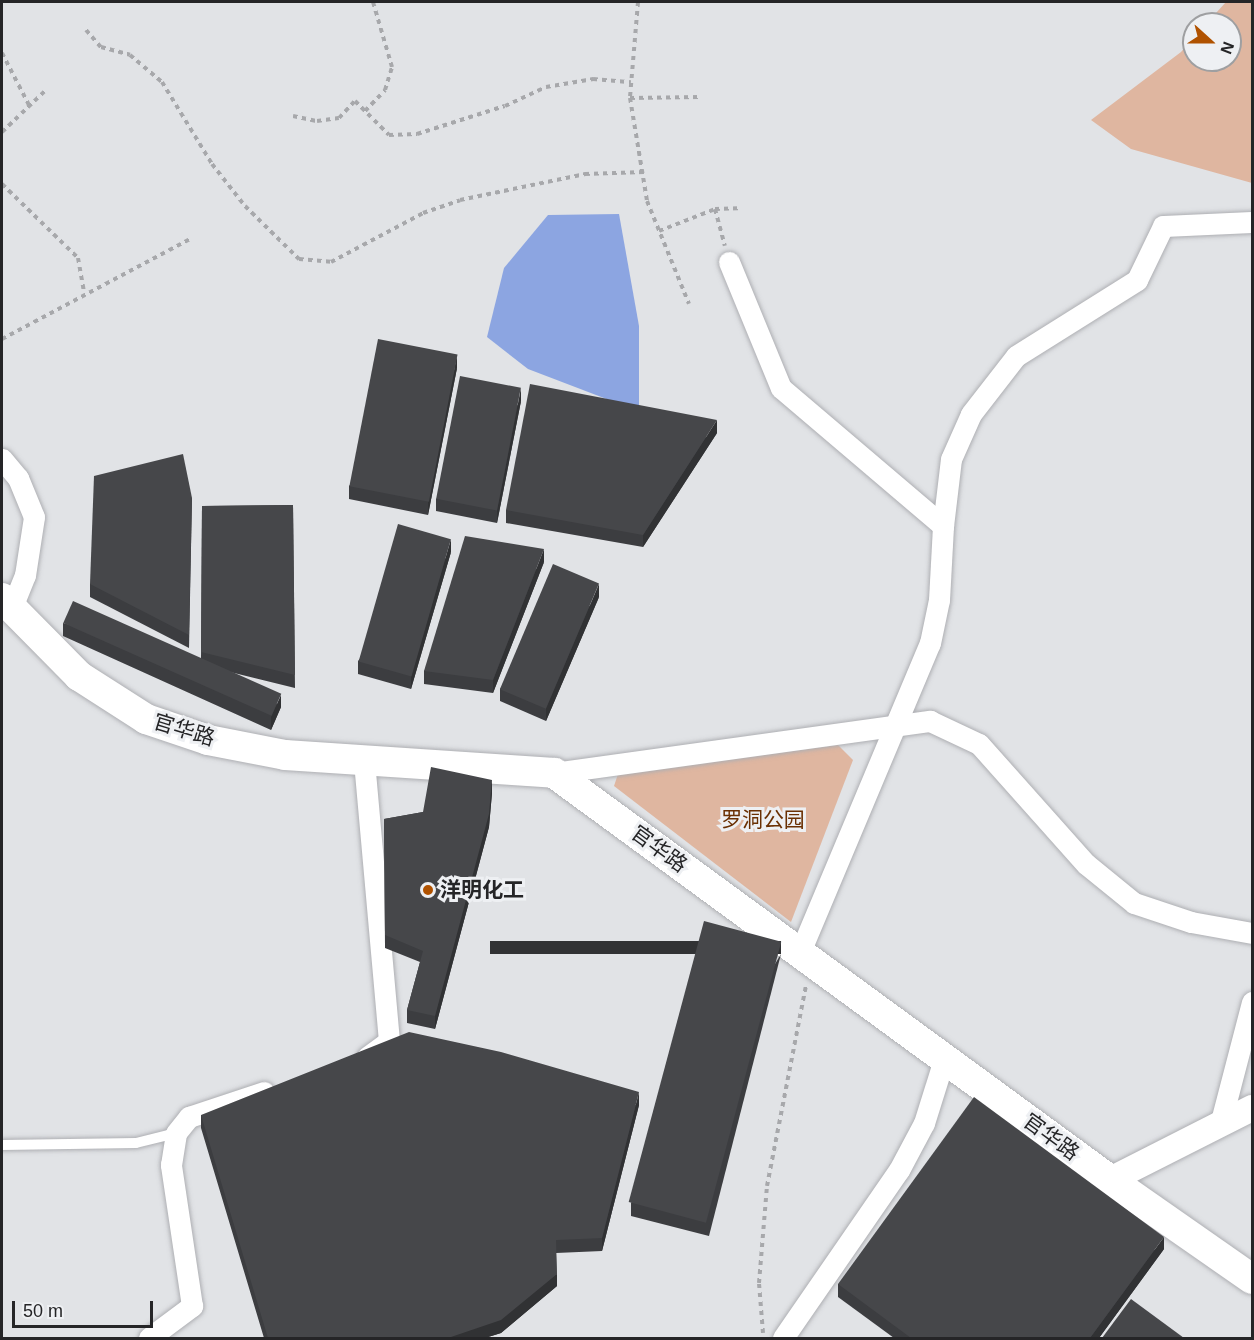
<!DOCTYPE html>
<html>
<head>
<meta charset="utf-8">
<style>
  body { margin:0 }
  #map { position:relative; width:1254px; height:1340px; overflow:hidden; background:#e1e3e6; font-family:Helvetica,"Noto Sans SC",sans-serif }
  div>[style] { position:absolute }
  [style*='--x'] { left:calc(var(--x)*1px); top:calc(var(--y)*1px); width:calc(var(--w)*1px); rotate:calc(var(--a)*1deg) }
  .green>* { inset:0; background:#dfb6a0 }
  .water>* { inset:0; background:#8ca5e1 }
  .path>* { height:4px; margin-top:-2px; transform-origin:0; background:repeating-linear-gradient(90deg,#a7a8ab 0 4.5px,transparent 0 9px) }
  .roads { filter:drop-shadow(0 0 2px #aeafb3) drop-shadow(0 0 2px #aeafb3) }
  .service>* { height:10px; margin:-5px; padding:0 5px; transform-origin:5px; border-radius:5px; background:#fff }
  .minor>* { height:21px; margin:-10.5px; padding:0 10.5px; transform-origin:10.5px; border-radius:10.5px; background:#fff }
  .tertiary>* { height:26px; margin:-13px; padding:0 13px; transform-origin:13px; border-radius:13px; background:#fff }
  .secondary>* { height:30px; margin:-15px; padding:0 15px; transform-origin:15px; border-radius:15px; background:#fff }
  .wall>* { inset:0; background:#3c3d40 }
  .shaded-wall>* { inset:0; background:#313234; transform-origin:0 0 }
  .building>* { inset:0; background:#46474a; transform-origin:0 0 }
  .dots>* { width:16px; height:16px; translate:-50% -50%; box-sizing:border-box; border:3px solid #eef0f3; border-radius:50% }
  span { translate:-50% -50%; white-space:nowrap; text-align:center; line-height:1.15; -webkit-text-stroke:6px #eef0f3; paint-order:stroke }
  .street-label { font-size:21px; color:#252527 }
  .park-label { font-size:21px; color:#6a3003 }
  .poi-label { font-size:21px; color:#252527; font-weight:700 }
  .left { translate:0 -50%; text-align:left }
  .frame { position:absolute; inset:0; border:3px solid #252527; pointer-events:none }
  .north { position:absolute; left:1182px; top:12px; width:60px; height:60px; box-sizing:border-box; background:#eef0f3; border:2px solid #9e9fa1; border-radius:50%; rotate:111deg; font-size:16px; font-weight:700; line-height:24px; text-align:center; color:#252527 }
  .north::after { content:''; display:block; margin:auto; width:21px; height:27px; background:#b05200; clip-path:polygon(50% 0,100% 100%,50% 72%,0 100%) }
  .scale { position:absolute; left:12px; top:1301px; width:141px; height:27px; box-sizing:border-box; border:3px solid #252527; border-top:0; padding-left:8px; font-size:18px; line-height:21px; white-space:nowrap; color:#252527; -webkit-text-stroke:4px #eef0f3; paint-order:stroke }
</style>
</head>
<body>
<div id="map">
  <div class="green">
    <i style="clip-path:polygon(1226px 2px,1252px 2px,1252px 183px,1131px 149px,1091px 120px,1181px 52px,1194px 37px,1194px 60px,1230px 60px,1230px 24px,1206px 24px)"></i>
    <i style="clip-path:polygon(838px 745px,853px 760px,791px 922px,614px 786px,618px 774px)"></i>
  </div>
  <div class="water">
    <i style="clip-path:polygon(619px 214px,639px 326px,639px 407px,617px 403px,528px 369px,487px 337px,504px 268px,548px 215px)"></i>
  </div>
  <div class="path">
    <i style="--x:638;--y:2;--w:96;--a:94.8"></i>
    <i style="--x:630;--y:98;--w:104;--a:80.6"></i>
    <i style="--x:647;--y:201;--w:111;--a:67.8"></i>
    <i style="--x:86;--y:30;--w:23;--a:49"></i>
    <i style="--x:101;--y:47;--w:30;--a:15"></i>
    <i style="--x:130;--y:55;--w:42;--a:40.2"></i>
    <i style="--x:162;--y:82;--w:96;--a:58.6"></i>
    <i style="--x:212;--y:164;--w:53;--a:51.8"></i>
    <i style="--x:245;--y:206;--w:76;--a:44.5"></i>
    <i style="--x:299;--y:259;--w:32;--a:5"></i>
    <i style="--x:331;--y:262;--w:104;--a:-28"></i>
    <i style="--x:423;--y:213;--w:39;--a:-19"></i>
    <i style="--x:460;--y:200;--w:128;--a:-11.7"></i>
    <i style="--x:585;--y:174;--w:59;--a:-1.9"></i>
    <i style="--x:2;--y:53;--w:59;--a:62.6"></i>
    <i style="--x:630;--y:98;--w:69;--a:-0.8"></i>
    <i style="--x:365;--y:111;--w:29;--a:-46"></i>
    <i style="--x:385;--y:90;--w:24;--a:-73"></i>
    <i style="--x:392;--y:67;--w:68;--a:-106.3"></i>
    <i style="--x:293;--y:116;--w:25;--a:12"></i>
    <i style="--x:317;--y:121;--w:22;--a:-8"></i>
    <i style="--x:339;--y:118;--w:23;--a:-47"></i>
    <i style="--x:355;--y:101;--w:48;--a:45"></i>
    <i style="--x:389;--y:135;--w:28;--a:-2"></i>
    <i style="--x:417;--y:134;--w:92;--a:-17.7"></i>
    <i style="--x:505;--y:106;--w:45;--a:-24.9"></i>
    <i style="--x:546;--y:87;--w:48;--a:-9.7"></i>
    <i style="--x:593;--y:79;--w:38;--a:5"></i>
    <i style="--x:2;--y:132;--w:62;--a:-43.7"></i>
    <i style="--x:2;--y:184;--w:106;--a:44.2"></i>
    <i style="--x:78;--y:258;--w:35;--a:80"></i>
    <i style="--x:715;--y:209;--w:38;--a:75"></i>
    <i style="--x:659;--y:231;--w:60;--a:-21.4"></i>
    <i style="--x:715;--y:209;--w:23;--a:-2"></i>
    <i style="--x:2;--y:339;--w:213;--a:-28"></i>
    <i style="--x:763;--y:1333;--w:50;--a:-94.6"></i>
    <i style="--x:759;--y:1283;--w:97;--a:-85.3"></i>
    <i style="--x:767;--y:1186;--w:205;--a:-79"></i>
  </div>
  <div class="roads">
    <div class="service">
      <i style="--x:2;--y:1145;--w:134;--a:-0.9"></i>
      <i style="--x:136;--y:1143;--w:41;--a:-14"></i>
    </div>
    <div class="minor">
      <i style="--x:729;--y:262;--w:136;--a:67.6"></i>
      <i style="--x:781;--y:388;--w:213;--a:40.4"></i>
      <i style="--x:943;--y:526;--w:67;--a:-83.2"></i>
      <i style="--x:951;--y:459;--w:49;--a:-66"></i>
      <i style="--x:971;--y:414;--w:73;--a:-52.2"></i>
      <i style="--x:1016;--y:356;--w:143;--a:-32.1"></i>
      <i style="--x:1137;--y:280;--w:60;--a:-64.3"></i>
      <i style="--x:1163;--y:226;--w:89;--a:-2.6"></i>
      <i style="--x:2;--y:459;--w:25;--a:50"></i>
      <i style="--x:18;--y:478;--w:42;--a:67.7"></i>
      <i style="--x:34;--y:517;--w:59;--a:98.8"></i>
      <i style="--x:25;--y:575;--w:35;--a:112"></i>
      <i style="--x:364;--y:761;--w:281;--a:84.9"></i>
      <i style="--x:389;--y:1041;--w:27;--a:144"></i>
      <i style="--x:554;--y:773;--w:380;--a:-7.9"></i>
      <i style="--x:930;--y:721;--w:54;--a:25.1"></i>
      <i style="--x:979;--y:744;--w:161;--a:48.3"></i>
      <i style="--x:1086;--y:864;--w:62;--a:39.1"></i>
      <i style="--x:1134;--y:903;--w:60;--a:18.4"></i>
      <i style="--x:1191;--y:922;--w:62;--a:10.2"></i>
      <i style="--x:800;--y:952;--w:335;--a:-67.2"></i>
      <i style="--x:930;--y:643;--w:44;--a:-78.2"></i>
      <i style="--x:939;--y:600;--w:74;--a:-86.9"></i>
      <i style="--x:1220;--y:1125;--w:127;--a:-75.4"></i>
      <i style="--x:149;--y:1338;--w:54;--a:-36.7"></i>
      <i style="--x:192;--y:1306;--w:143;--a:-98.5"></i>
      <i style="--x:171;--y:1165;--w:32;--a:-81"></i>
      <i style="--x:176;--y:1133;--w:21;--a:-51"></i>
      <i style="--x:189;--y:1117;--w:79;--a:-18.4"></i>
      <i style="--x:783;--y:1338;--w:204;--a:-55.4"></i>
      <i style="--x:899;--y:1170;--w:53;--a:-62"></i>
      <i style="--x:924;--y:1123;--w:67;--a:-72.6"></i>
    </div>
    <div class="tertiary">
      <i style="--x:1110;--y:1180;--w:159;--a:-26.9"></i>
    </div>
    <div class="secondary">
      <i style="--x:2;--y:598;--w:110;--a:45.4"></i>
      <i style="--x:79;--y:676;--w:80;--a:32.7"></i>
      <i style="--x:146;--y:719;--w:65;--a:18.7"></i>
      <i style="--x:208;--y:740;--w:78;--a:11"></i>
      <i style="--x:285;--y:755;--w:270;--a:3.8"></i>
      <i style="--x:554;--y:773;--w:689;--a:36.2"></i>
      <i style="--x:1110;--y:1180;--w:173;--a:34.9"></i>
    </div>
  </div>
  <div class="wall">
    <i style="clip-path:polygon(457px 368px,428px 515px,349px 499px,349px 486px)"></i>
    <i style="clip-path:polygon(521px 401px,497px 523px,436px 511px,436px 499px)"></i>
    <i style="clip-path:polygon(717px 433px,643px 547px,506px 523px,506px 510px)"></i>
    <i style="clip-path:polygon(192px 498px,189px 648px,90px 597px,90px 584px)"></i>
    <i style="clip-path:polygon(293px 505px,295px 688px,230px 672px,281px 707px,271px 730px,63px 636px,63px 623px,201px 659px,202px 506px)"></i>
    <i style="clip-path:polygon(451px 552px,411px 689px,358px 674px,358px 661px)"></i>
    <i style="clip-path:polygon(544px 562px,493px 693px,424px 684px,424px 671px)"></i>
    <i style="clip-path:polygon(599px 597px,546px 721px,500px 701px,500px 689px)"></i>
    <i style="clip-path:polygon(492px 793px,489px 827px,435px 1029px,407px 1023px,407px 1010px,420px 962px,385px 948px,384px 819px,423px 812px)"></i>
    <i style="clip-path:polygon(781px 954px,709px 1236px,631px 1216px,631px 1203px)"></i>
    <i style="clip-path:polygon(639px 1105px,602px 1251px,556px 1253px,557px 1286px,501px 1333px,485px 1338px,264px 1338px,201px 1128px,201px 1115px)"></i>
    <i style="clip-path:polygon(1164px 1249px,1099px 1338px,894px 1338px,838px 1297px,838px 1284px)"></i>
  </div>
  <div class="shaded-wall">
    <i style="clip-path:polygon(457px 355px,457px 368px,428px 515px,428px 502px)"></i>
    <i style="clip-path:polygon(521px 388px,521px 401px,497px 523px,497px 510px)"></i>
    <i style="clip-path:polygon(717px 420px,717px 433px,643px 547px,643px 535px)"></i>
    <i style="clip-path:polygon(451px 539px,451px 552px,411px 689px,411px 676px)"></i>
    <i style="clip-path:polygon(544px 549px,544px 562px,493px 693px,493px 680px)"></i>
    <i style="clip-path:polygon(599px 584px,599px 597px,546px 721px,546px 708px)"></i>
    <i style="clip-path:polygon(281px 695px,281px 707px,271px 730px,271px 717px)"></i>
    <i style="clip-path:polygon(492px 780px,492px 793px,489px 827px,435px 1029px,435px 1016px)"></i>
    <i style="left:781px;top:941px;width:13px;height:291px;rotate:90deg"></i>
    <i style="clip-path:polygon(639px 1092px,639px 1105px,602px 1251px,602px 1238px)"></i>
    <i style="clip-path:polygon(1164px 1237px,1164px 1249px,1099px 1338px,1090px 1338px)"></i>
    <i style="clip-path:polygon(557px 1274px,557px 1286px,501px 1333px,485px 1338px,448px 1338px)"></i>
  </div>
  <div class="building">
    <i style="left:378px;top:339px;width:81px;height:150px;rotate:11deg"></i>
    <i style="left:460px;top:376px;width:62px;height:125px;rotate:11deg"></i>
    <i style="clip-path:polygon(530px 384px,717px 420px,643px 535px,506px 510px)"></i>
    <i style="clip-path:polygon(183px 454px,192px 498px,189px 635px,90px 584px,94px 476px)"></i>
    <i style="clip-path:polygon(293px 505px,295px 675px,201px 652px,202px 506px)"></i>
    <i style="left:398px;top:524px;width:55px;height:143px;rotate:16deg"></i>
    <i style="clip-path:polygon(465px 536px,544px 549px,493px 680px,424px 671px)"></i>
    <i style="left:553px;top:564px;width:50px;height:136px;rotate:23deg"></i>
    <i style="left:73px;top:601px;width:228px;height:24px;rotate:24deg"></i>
    <i style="clip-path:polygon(431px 767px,492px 780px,489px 814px,435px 1016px,407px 1010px,423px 951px,385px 935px,384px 819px,423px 812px)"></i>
    <i style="left:704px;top:921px;width:80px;height:291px;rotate:15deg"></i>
    <i style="clip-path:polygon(409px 1032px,501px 1052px,639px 1092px,602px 1238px,556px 1240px,557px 1274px,501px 1320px,448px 1338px,268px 1338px,201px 1115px)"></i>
    <i style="clip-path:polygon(974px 1097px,1164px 1237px,1090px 1338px,911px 1338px,838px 1284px)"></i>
    <i style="clip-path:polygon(1131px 1299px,1184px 1338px,1102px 1338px)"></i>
  </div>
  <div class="dots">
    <i style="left:428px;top:890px;background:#b05200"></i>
  </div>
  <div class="street-label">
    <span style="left:184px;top:730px;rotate:17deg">官华路</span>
    <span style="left:659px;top:849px;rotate:36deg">官华路</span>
    <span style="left:1051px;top:1137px;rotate:36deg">官华路</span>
  </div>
  <div class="park-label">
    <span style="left:763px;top:820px">罗洞公园</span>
  </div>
  <div class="poi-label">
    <span class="left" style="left:440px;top:890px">洋明化工</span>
  </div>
  <div class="frame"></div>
  <div class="north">N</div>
  <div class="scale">50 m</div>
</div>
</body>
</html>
